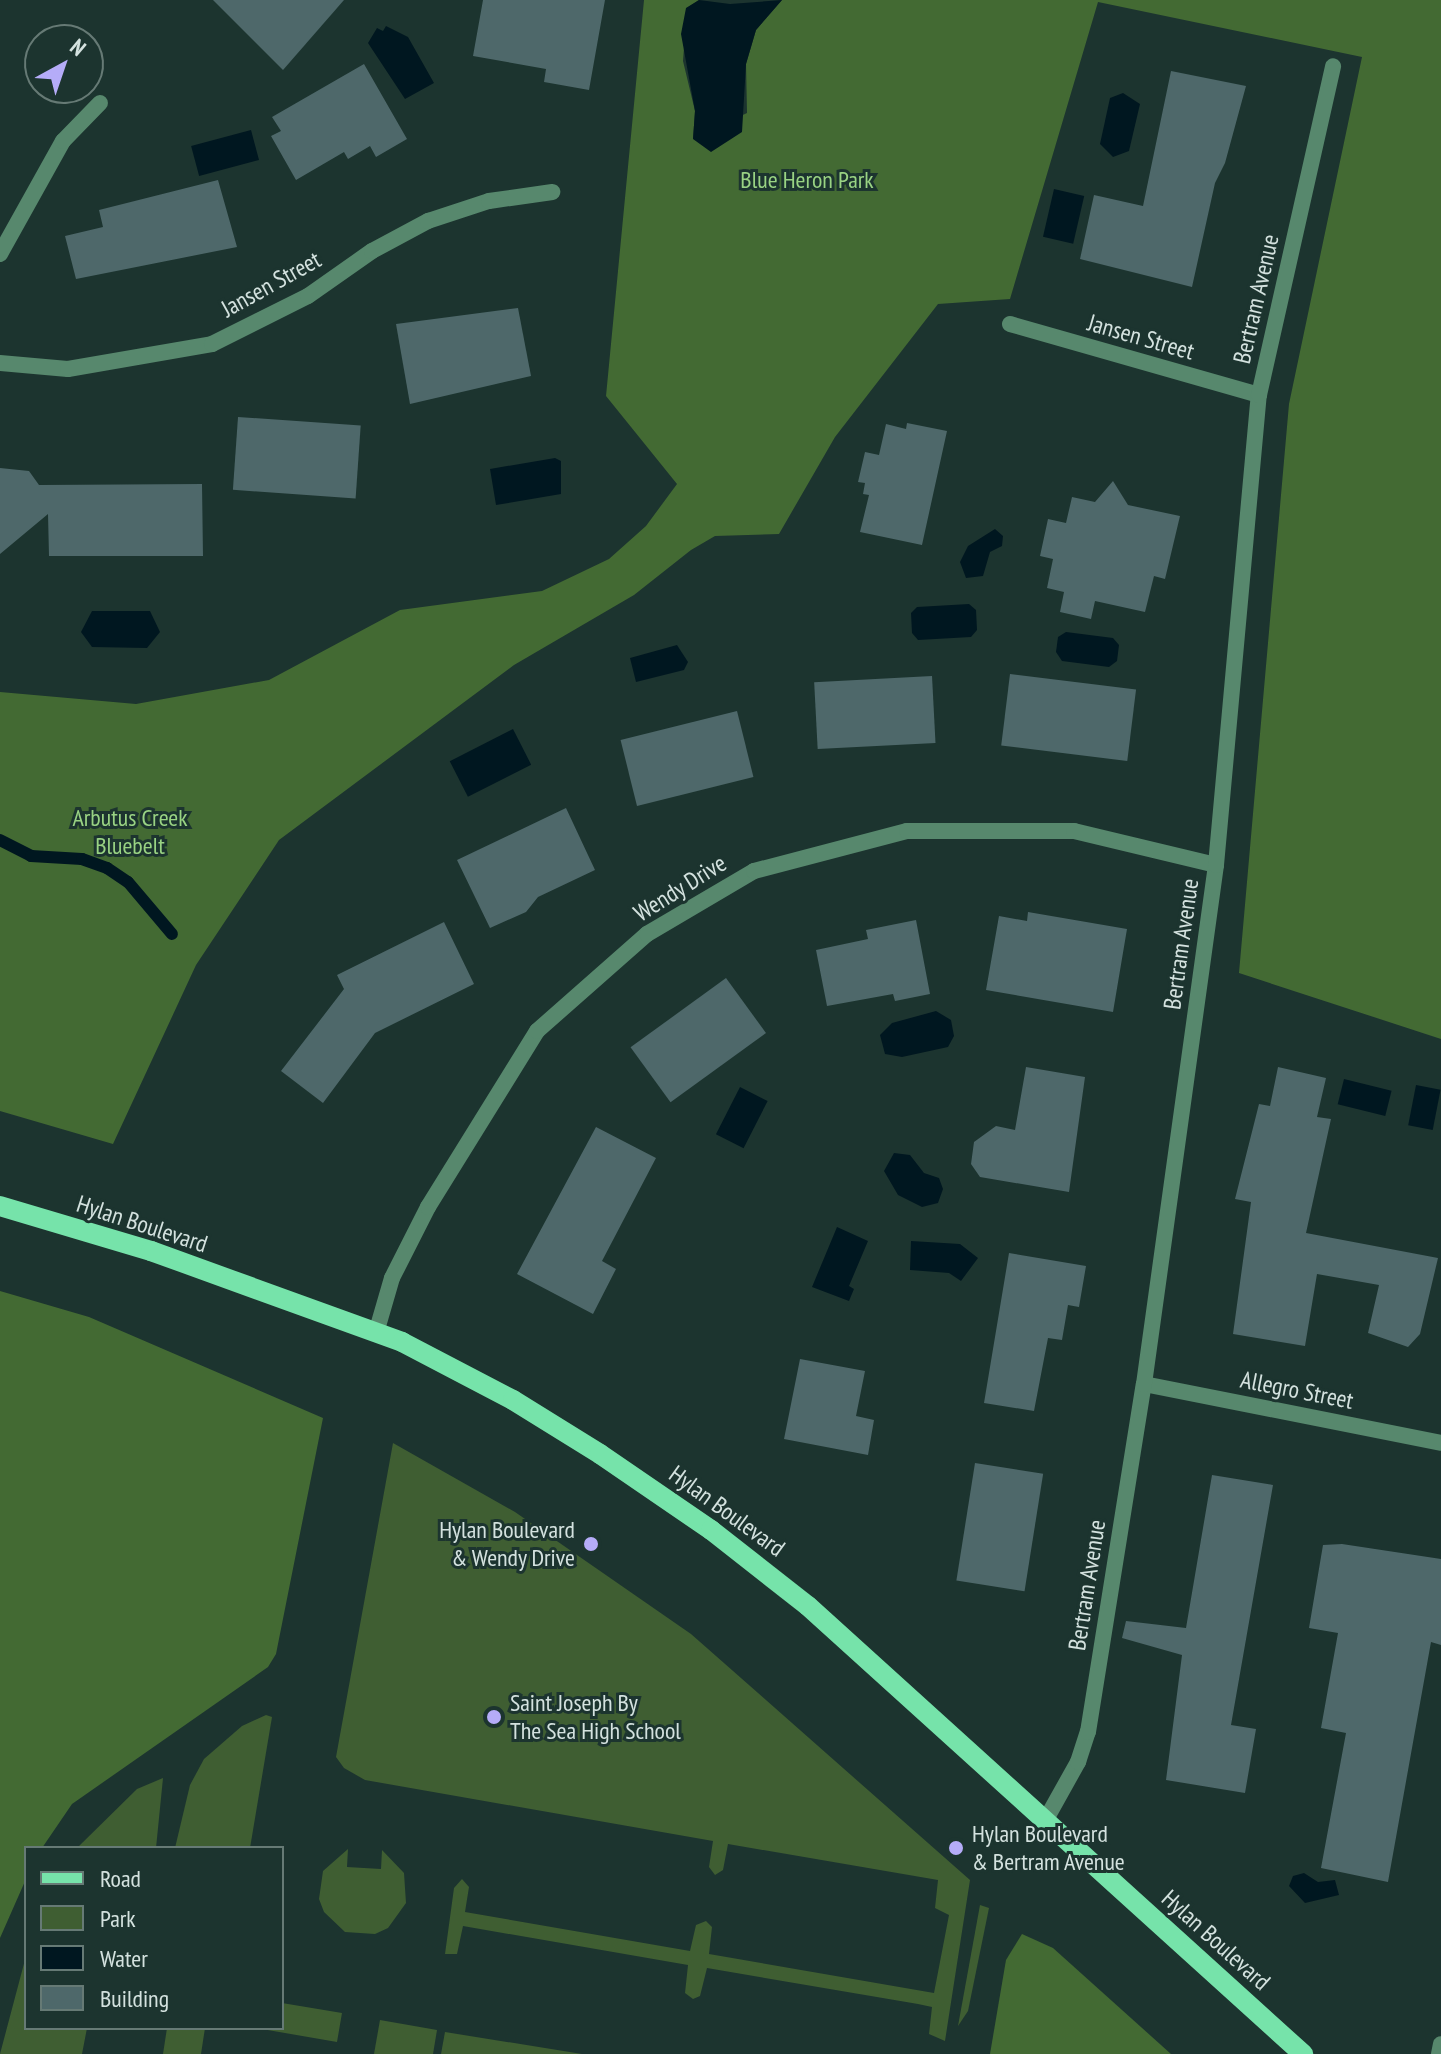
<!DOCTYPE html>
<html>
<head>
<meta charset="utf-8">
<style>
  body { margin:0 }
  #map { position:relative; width:1441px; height:2054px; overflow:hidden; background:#1c342f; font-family:"PT Sans Narrow",sans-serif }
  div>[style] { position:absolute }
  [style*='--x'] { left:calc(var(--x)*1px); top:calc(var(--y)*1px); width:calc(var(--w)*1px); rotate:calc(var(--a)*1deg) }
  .green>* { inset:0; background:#3f5e32 }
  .forest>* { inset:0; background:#436a33 }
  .water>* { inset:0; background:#001720; transform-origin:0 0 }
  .stream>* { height:12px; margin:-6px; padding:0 6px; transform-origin:6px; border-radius:6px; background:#001720 }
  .building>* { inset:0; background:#4e686a; transform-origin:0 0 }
  .street>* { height:16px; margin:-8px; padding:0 8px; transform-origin:8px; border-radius:8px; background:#57886d }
  .primary>* { height:20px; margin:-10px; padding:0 10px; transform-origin:10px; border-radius:10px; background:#76e3aa }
  .dots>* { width:22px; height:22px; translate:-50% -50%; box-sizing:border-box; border:4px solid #1c342f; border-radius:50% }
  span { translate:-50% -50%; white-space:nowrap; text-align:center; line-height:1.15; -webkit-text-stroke:6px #1c342f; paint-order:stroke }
  .park-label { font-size:24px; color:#99d383 }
  .street-label { font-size:24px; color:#d4e2df }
  .poi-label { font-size:24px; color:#d4e2df }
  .right { translate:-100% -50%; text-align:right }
  .left { translate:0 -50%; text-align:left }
  .legend { position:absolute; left:24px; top:1846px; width:260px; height:184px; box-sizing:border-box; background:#1c342f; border:2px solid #667a75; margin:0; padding:10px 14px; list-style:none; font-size:24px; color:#d4e2df }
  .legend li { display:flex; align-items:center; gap:16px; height:40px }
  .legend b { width:40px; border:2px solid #667a75 }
  .north { position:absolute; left:24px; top:24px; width:80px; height:80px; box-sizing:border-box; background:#1c342f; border:2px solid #667a75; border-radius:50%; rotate:40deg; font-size:22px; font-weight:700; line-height:32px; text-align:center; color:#d4e2df }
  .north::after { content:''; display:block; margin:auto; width:28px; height:36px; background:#b5acf8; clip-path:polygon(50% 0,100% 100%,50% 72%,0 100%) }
</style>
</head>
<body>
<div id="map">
  <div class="green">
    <i style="clip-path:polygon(393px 1443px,515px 1512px,691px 1634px,970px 1880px,945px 2041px,929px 2034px,932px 2007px,918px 2004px,707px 1968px,700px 1996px,693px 1999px,685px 1993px,688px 1965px,463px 1926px,457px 1954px,445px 1954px,454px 1888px,462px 1879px,469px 1887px,465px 1912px,690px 1951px,696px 1925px,706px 1921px,712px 1927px,709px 1954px,934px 1993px,949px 1915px,935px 1908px,938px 1880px,728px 1844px,723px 1870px,715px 1875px,709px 1867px,713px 1841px,365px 1780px,344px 1768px,336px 1757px)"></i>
    <i style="clip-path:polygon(266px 1715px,272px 1717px,250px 1848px,175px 1848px,190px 1785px,204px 1759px,242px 1726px)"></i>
    <i style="clip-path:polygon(163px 1778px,156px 1848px,77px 1848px,137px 1789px)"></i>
    <i style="clip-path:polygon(348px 1849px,347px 1867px,381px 1869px,382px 1850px,404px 1873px,406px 1903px,388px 1928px,375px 1934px,345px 1932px,324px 1912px,319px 1899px,323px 1871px)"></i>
    <i style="clip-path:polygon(980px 1905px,989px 1908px,968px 2011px,958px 2026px)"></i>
    <i style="clip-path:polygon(26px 1956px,26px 2028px,87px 2028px,82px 2054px,0 2054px)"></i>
    <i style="clip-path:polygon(282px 2003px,342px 2013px,337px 2042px,256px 2028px,282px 2028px)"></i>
    <i style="clip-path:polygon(380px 2020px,437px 2030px,433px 2054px,374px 2054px)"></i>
    <i style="clip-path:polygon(167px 2028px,205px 2028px,201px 2054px,163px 2054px)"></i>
    <i style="clip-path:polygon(445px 2032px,582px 2054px,441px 2054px)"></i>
  </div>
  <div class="forest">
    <i style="clip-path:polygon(644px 0,699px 0,687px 8px,683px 61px,695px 111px,693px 139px,747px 113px,746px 64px,756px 30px,782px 0,1441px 0,1441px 1039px,1239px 973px,1289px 404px,1362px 57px,1098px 2px,1010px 299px,938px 304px,835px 437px,779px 534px,715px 536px,691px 550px,634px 595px,514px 665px,279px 840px,196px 965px,113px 1144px,0 1111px,0 692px,136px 704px,269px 680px,400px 610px,542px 591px,609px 559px,646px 526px,677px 484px,606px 396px)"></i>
    <i style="clip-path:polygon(0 1291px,89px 1317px,323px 1418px,276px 1654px,268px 1667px,72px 1804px,42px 1848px,26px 1848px,26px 1879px,0 1938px)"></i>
    <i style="clip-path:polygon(1022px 1934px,1053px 1948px,1171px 2054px,990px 2054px,1006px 1960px)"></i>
  </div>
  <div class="water">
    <i style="clip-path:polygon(699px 0,730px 4px,782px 0,756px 30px,746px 64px,742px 132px,711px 152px,693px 139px,695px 111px,681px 34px,686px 8px)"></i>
    <i style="clip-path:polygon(386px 26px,408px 37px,434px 83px,405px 99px,368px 43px,377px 28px,383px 31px)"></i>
    <i style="clip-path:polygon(1123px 93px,1140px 104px,1129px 151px,1113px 157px,1100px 144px,1110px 98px)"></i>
    <i style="left:251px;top:130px;width:31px;height:62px;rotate:75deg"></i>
    <i style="left:1054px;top:189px;width:31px;height:49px;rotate:13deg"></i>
    <i style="clip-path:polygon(555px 458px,561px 461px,561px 494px,496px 505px,490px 469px)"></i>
    <i style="clip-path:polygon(995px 529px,1003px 536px,1002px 546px,990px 552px,983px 576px,966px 578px,960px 562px,968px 546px)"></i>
    <i style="clip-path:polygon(969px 604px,976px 610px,977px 630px,971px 637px,918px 640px,912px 633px,911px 613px,917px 607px)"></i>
    <i style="clip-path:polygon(92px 611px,150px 611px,160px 632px,147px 648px,92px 647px,81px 632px)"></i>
    <i style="clip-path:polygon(1066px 632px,1113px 638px,1119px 645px,1117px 661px,1109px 667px,1062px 661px,1056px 652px,1058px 637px)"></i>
    <i style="clip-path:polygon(677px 645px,688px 662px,684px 670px,636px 682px,630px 658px)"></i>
    <i style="left:513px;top:729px;width:40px;height:71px;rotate:63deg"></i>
    <i style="clip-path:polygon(936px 1011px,951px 1020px,954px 1036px,948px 1047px,902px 1057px,885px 1054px,880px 1035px,892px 1023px)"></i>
    <i style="left:1344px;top:1079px;width:49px;height:26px;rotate:14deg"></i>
    <i style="left:1416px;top:1085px;width:25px;height:41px;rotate:11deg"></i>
    <i style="left:740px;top:1087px;width:31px;height:53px;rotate:27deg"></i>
    <i style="clip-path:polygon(894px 1153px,910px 1155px,924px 1173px,939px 1178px,943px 1189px,938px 1203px,922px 1207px,898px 1195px,884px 1171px)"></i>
    <i style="clip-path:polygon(837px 1227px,868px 1241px,849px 1286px,854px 1289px,849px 1301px,812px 1287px)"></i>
    <i style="clip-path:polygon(911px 1241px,960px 1244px,978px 1258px,961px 1281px,949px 1273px,910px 1270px)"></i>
    <i style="clip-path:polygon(1304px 1873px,1318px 1882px,1335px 1880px,1339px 1895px,1305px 1903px,1289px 1886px,1293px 1876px)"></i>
  </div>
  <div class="stream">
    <i style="--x:0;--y:840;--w:35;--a:27"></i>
    <i style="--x:31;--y:856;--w:51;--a:3.4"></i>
    <i style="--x:82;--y:859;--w:27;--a:20"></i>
    <i style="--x:107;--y:868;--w:25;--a:34"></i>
    <i style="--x:128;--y:882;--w:68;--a:49.8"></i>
  </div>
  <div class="building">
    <i style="clip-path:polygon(213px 0,344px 0,283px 70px)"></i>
    <i style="clip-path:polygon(483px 0,605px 0,589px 90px,544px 82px,546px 69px,473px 56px)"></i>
    <i style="clip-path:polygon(364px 64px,407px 139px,376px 157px,370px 146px,348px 159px,344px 152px,296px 180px,271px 136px,281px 131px,272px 117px)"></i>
    <i style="clip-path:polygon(1171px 71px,1246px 86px,1225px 163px,1215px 183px,1192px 287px,1080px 259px,1094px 195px,1143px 206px)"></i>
    <i style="clip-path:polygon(218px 180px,237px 247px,76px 279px,65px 236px,103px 227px,99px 210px)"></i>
    <i style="clip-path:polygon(518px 308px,531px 376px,410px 404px,396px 324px)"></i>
    <i style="left:238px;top:417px;width:123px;height:73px;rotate:4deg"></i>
    <i style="clip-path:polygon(907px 423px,947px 431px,922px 545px,860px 532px,869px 495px,863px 494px,865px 483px,858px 482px,865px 452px,879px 455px,886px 424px,906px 429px)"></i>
    <i style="clip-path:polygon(0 468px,29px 471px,39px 485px,202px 484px,203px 556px,49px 556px,48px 514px,0 554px)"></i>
    <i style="clip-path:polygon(1113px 481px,1128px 505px,1180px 516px,1165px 579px,1154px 576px,1145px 612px,1095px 601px,1091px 619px,1060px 612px,1064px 592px,1047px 588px,1053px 559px,1040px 556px,1048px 519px,1066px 523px,1072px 497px,1095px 502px)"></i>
    <i style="left:1010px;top:674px;width:127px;height:72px;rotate:7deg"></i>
    <i style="left:932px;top:676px;width:67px;height:118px;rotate:87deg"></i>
    <i style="left:737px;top:711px;width:68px;height:120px;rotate:76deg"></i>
    <i style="clip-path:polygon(566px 808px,595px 870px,538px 897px,526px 912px,490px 928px,457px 860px)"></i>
    <i style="clip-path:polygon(1028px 912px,1127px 929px,1113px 1012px,986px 990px,999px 916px,1027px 921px)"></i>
    <i style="clip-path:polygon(916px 920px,930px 994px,895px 1001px,893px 994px,827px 1006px,816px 950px,868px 939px,866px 930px)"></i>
    <i style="clip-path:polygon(444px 922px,474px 984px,375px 1033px,323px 1103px,281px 1071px,344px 989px,337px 975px)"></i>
    <i style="left:726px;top:978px;width:68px;height:118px;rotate:54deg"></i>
    <i style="clip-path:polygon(1026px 1067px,1085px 1077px,1069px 1192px,980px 1177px,971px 1164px,974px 1142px,996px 1126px,1015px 1130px)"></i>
    <i style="clip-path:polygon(1278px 1067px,1326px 1078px,1317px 1117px,1331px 1119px,1306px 1233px,1438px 1258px,1420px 1334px,1408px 1347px,1368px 1333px,1379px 1285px,1317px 1274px,1305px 1346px,1233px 1334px,1251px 1202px,1235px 1199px,1259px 1104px,1270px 1106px)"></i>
    <i style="clip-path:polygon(596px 1127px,656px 1158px,602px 1261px,616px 1269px,593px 1314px,517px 1274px)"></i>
    <i style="clip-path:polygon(1009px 1253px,1086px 1266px,1079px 1307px,1068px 1305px,1062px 1340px,1048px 1338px,1034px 1411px,984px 1403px)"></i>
    <i style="clip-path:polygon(800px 1359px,865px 1371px,856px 1416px,874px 1420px,868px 1455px,784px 1439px)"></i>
    <i style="left:975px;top:1463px;width:69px;height:119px;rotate:9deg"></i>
    <i style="clip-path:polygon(1212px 1475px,1273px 1485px,1231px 1725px,1256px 1729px,1245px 1793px,1166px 1780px,1182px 1655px,1122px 1638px,1126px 1621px,1186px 1628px)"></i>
    <i style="clip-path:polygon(1342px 1544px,1441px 1559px,1441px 1645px,1431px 1642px,1388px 1882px,1321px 1868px,1346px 1733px,1321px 1728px,1338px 1633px,1309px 1628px,1323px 1545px)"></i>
  </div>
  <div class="street">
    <i style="--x:0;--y:254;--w:129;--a:-60.9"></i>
    <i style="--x:63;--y:141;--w:53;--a:-45.8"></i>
    <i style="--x:1010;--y:324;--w:259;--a:15.9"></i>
    <i style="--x:0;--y:363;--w:68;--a:5"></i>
    <i style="--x:68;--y:369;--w:146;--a:-9.8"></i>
    <i style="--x:212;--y:344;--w:107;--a:-26.6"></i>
    <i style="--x:308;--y:296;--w:78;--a:-35.1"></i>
    <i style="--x:372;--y:251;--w:64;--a:-28.2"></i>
    <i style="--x:428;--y:221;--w:64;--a:-18.2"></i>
    <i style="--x:489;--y:201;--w:64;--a:-8.1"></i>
    <i style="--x:376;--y:1333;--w:57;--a:-73.8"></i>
    <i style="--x:392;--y:1278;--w:80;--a:-63.1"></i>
    <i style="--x:428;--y:1207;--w:207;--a:-58.2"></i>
    <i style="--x:537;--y:1031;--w:147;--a:-41.4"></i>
    <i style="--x:647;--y:934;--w:124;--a:-30.5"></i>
    <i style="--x:754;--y:871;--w:158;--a:-14.7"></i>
    <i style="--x:907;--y:831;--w:167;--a:0"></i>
    <i style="--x:1074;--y:831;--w:146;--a:13.5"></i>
    <i style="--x:1144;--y:1384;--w:303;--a:11.2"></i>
    <i style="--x:1045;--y:1821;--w:68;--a:-60.8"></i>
    <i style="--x:1078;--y:1762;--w:32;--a:-72"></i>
    <i style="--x:1088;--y:1732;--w:352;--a:-80.9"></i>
    <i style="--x:1144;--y:1384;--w:524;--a:-82.1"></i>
    <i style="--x:1216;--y:865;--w:472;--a:-84.8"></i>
    <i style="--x:1259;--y:395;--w:337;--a:-77.3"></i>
    <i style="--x:1439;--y:2054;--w:10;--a:-79"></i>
  </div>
  <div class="primary">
    <i style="--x:0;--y:1206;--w:158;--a:16.6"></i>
    <i style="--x:151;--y:1251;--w:267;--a:19.9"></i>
    <i style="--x:402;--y:1342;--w:125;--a:27.6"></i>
    <i style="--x:513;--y:1400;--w:102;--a:31.8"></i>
    <i style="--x:600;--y:1454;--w:135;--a:34.4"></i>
    <i style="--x:711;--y:1530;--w:123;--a:38.1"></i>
    <i style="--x:808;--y:1606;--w:668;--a:42.15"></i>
  </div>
  <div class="dots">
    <i style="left:591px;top:1544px;background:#b5acf8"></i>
    <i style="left:494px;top:1717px;background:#b5acf8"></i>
    <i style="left:956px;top:1848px;background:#b5acf8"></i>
  </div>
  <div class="park-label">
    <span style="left:807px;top:180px">Blue Heron Park</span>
    <span style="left:130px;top:832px">Arbutus Creek<br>Bluebelt</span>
  </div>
  <div class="street-label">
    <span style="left:271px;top:284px;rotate:-29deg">Jansen Street</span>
    <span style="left:1256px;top:299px;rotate:-77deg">Bertram Avenue</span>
    <span style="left:1141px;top:337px;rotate:16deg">Jansen Street</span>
    <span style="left:680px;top:888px;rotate:-32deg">Wendy Drive</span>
    <span style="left:1181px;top:944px;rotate:-82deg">Bertram Avenue</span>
    <span style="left:142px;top:1224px;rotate:18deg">Hylan Boulevard</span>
    <span style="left:1297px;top:1390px;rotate:11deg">Allegro Street</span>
    <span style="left:727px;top:1511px;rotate:36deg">Hylan Boulevard</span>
    <span style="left:1087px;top:1585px;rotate:-81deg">Bertram Avenue</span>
    <span style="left:1216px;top:1940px;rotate:42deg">Hylan Boulevard</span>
  </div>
  <div class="poi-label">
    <span class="right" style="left:575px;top:1544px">Hylan Boulevard<br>&amp; Wendy Drive</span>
    <span class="left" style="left:510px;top:1717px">Saint Joseph By<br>The Sea High School</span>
    <span class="left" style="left:972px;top:1848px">Hylan Boulevard<br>&amp; Bertram Avenue</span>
  </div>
  <ul class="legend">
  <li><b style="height:10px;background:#76e3aa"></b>Road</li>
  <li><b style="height:22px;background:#3f5e32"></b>Park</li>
  <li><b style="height:22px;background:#001720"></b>Water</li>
  <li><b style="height:22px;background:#4e686a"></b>Building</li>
  </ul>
  <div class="north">N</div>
</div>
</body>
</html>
